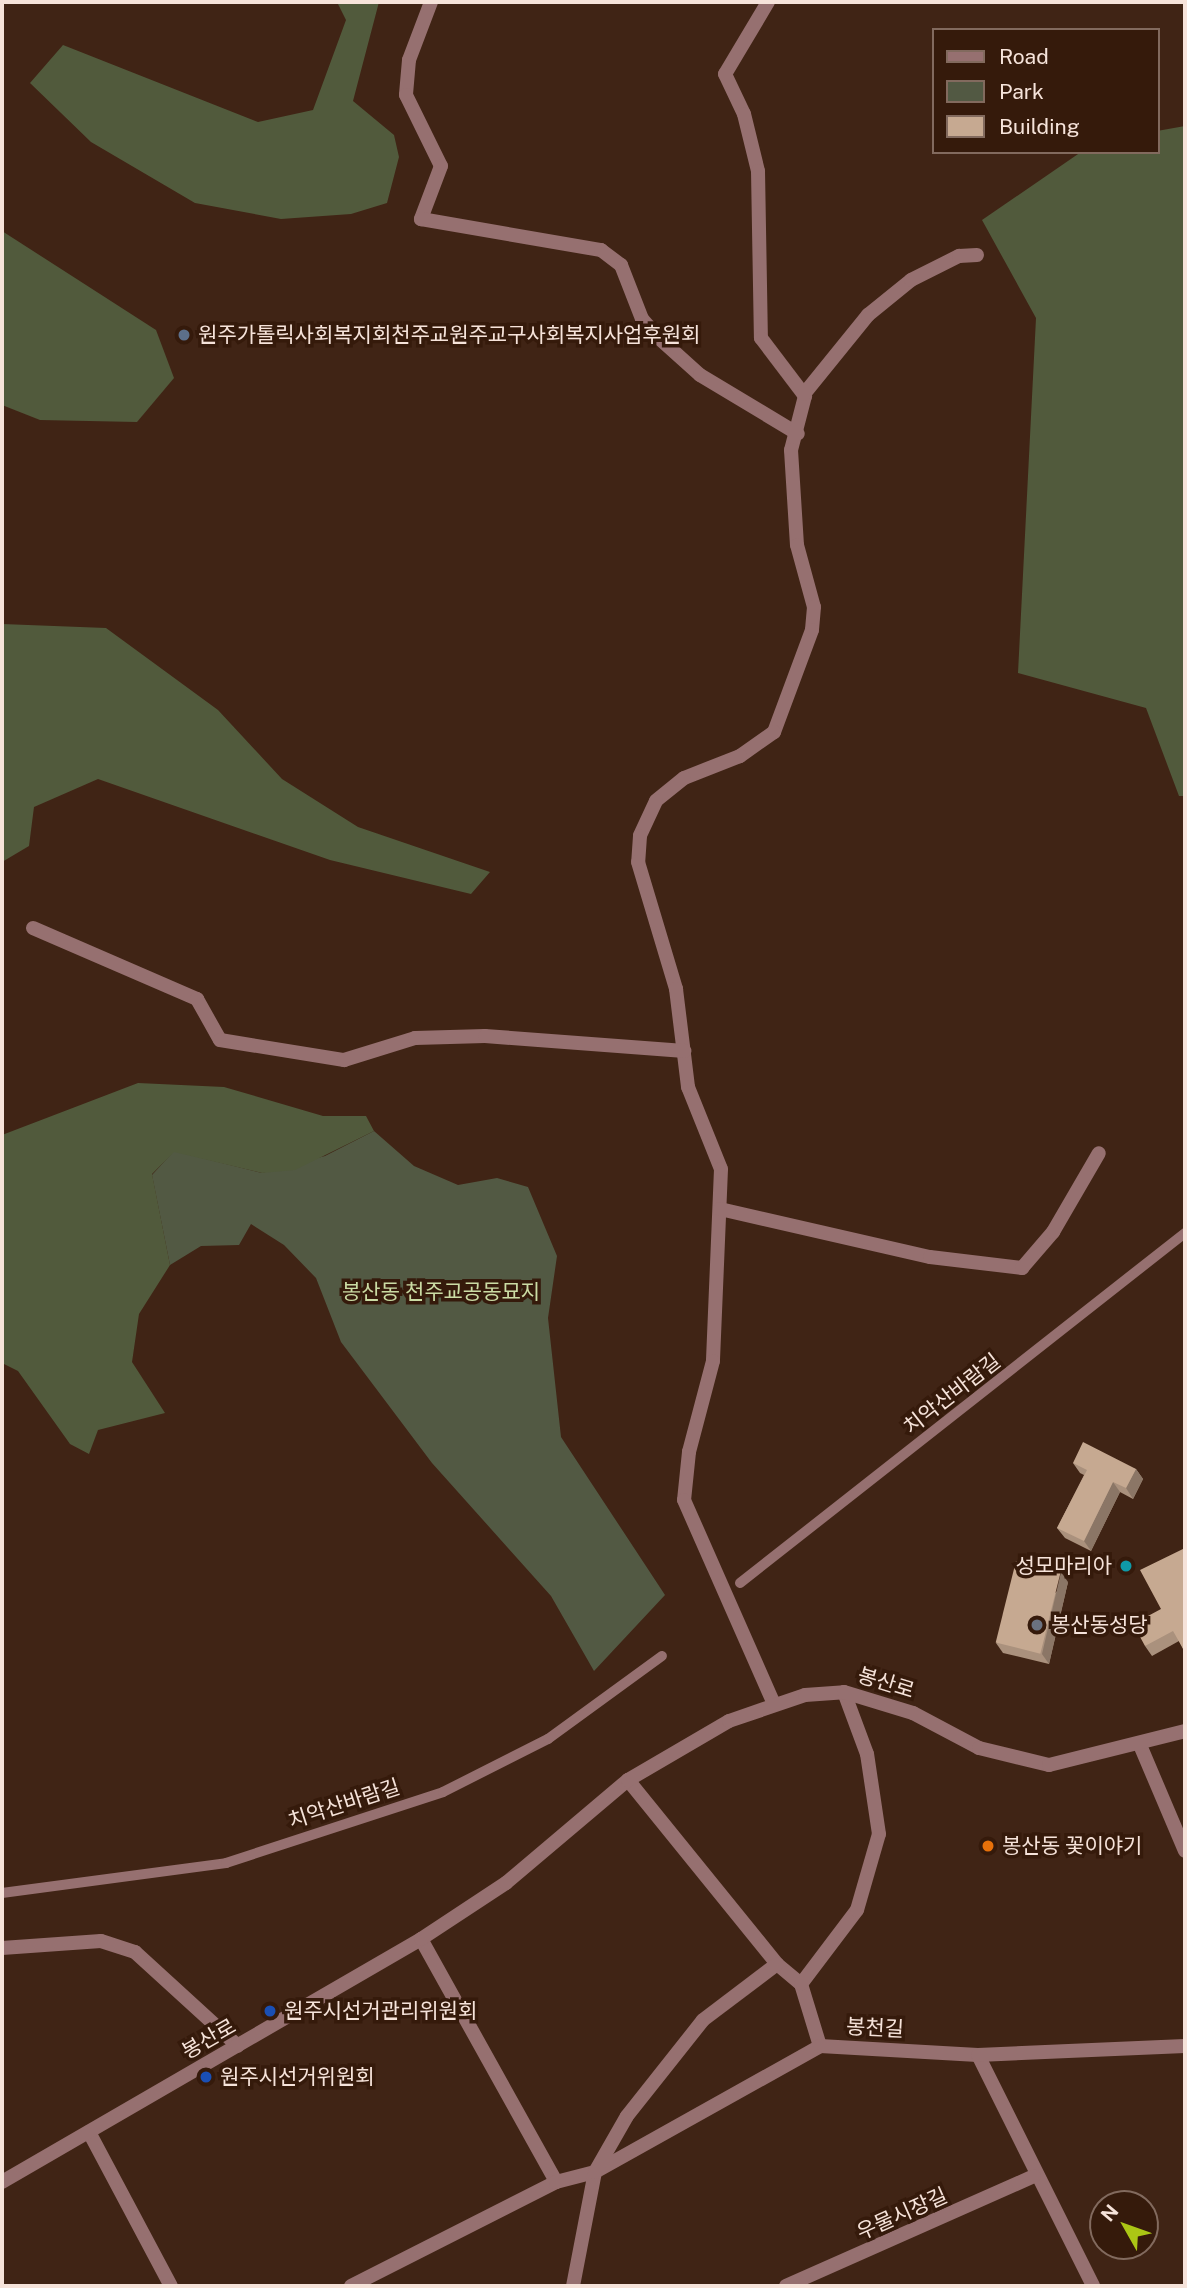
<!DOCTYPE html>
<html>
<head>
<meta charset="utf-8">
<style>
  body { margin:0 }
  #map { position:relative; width:1187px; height:2288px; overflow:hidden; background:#402415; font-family:"Public Sans","Noto Sans KR",sans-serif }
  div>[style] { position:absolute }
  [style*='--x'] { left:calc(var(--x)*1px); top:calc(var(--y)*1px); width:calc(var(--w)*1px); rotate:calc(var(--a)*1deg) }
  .green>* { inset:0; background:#525943 }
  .forest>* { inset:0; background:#515a3c }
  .pedestrian>* { height:10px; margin:-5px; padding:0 5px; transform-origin:5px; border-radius:5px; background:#967070 }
  .minor>* { height:14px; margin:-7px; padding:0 7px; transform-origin:7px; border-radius:7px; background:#967070 }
  .tertiary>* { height:14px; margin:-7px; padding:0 7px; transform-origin:7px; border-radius:7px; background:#967070 }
  .wall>* { inset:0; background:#aa917d }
  .shaded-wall>* { inset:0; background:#8b7666 }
  .building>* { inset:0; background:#c6a991; transform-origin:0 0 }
  .dots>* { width:19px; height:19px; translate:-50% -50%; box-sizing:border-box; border:4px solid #351a0b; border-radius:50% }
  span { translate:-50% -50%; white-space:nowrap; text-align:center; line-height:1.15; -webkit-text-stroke:7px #351a0b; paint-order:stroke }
  .poi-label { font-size:21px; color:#f6e3da }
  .left { translate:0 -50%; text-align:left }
  .right { translate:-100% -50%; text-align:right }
  .park-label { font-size:21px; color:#cbdca4 }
  .street-label { font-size:21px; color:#f6e3da }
  .frame { position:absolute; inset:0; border:4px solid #f6e3da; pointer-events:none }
  .legend { position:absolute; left:932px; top:28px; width:228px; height:126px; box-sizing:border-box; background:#351a0b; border:2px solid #826a5e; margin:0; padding:9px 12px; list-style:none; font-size:21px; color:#f6e3da }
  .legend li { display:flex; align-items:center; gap:14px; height:35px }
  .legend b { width:35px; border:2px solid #826a5e }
  .north { position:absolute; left:1089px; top:2190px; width:70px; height:70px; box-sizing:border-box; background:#351a0b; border:2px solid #826a5e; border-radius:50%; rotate:310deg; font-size:19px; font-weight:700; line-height:28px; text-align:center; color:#f6e3da }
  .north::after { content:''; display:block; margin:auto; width:24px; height:32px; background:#abc615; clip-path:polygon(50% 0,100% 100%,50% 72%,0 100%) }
</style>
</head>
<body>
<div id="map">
  <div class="green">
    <i style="clip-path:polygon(374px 1131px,414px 1166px,458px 1185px,497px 1178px,528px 1187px,557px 1256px,548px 1318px,561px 1437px,665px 1595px,594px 1671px,551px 1596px,432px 1463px,341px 1342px,316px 1278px,284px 1245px,251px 1224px,239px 1245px,201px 1246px,170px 1265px,152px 1175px,174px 1151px,262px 1173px,325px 1156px)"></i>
  </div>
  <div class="forest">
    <i style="clip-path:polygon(337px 2px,379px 2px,353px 101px,394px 135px,399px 157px,387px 203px,351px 214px,281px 219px,195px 203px,91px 142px,30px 83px,63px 45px,258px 122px,313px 110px,346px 20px)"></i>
    <i style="clip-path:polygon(1185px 126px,1185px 796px,1179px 796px,1146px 708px,1018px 673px,1036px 318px,982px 220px,1081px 152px,1157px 152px,1157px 131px)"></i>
    <i style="clip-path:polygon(2px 231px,156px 330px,174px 378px,137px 422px,40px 420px,2px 405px)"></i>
    <i style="clip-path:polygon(2px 624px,106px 628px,218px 710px,282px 779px,358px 827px,490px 872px,471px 894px,330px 860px,98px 779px,34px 807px,29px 846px,2px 862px)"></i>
    <i style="clip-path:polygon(138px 1083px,224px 1087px,323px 1116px,366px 1116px,374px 1131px,295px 1170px,262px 1173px,174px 1152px,152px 1174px,170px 1265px,139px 1314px,132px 1362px,165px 1413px,98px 1430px,89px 1454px,70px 1444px,18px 1371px,2px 1363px,2px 1135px)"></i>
  </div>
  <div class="pedestrian">
    <i style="--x:740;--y:1583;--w:566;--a:-38.19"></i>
    <i style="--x:2;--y:1893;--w:226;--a:-7.6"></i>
    <i style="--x:226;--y:1863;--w:228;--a:-18.1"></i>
    <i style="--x:443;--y:1792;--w:118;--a:-26.8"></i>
    <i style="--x:548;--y:1739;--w:141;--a:-36.1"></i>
  </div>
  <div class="minor">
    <i style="--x:431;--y:2;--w:62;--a:110.8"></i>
    <i style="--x:409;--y:60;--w:35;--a:95"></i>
    <i style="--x:406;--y:95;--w:79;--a:63.8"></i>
    <i style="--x:441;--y:166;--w:57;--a:110.7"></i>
    <i style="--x:421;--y:219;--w:183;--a:9.8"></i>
    <i style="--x:601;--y:250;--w:25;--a:37"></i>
    <i style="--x:621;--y:265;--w:58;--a:68.7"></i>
    <i style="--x:642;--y:319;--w:27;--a:48"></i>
    <i style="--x:660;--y:339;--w:54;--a:42"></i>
    <i style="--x:700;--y:375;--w:114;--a:31"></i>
    <i style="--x:768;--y:2;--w:84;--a:120.8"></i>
    <i style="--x:725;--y:74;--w:44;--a:64.6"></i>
    <i style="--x:744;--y:114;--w:59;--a:76.2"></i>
    <i style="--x:758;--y:171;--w:167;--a:89"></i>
    <i style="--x:761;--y:338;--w:73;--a:52.8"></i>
    <i style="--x:805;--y:396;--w:56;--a:104.5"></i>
    <i style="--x:791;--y:450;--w:95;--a:86.4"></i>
    <i style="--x:797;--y:545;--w:64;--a:74.7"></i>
    <i style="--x:814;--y:607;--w:23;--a:95"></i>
    <i style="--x:812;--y:630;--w:109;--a:110.4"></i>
    <i style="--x:774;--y:732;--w:42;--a:144.8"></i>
    <i style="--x:740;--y:756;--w:60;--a:158.6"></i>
    <i style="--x:684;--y:778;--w:36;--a:141"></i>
    <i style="--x:656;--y:801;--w:38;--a:115"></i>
    <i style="--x:640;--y:836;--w:26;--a:94"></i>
    <i style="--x:638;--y:862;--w:133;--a:73.3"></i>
    <i style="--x:676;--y:989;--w:99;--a:83"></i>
    <i style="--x:688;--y:1087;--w:88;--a:68.1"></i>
    <i style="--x:721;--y:1169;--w:192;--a:92.4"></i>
    <i style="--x:713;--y:1361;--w:94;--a:104.8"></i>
    <i style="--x:689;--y:1452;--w:48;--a:95.9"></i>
    <i style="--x:684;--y:1500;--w:223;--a:66.2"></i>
    <i style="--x:804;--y:394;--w:102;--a:-51"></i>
    <i style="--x:868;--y:315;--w:55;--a:-39.1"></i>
    <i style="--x:911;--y:280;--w:54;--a:-26.6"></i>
    <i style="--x:959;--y:256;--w:18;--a:-3"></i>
    <i style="--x:33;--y:928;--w:179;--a:23.4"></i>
    <i style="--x:197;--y:999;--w:47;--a:60.7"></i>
    <i style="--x:220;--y:1040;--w:126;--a:9.2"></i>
    <i style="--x:344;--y:1060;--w:74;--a:-17.2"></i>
    <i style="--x:415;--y:1038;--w:70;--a:-1.6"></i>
    <i style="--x:485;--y:1036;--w:200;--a:4.3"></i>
    <i style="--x:720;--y:1209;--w:215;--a:12.9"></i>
    <i style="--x:930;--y:1257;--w:93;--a:6.8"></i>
    <i style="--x:1022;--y:1268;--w:48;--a:-49.3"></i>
    <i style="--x:1053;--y:1232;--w:91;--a:-59.8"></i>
    <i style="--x:1140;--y:1745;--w:115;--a:67"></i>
    <i style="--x:628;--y:1780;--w:237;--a:51"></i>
    <i style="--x:777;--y:1964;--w:31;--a:40"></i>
    <i style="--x:801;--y:1984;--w:65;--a:73"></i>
    <i style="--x:421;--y:1939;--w:278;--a:60.9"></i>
    <i style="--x:2;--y:1948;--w:99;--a:-4"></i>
    <i style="--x:101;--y:1941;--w:36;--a:18"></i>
    <i style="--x:135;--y:1952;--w:139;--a:42.4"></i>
    <i style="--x:801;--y:1984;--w:93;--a:-52.9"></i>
    <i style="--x:857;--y:1910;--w:79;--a:-73.9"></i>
    <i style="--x:879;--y:1834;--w:81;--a:-98.5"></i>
    <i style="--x:867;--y:1754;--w:66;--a:-110.4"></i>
    <i style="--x:978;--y:2055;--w:258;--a:63.5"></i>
    <i style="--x:89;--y:2132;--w:174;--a:62"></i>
    <i style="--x:351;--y:2286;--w:230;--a:-26.9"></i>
    <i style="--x:556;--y:2182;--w:40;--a:-14.4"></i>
    <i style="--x:595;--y:2172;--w:258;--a:-29.2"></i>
    <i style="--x:820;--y:2046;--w:158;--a:3.3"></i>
    <i style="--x:978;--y:2055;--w:207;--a:-2.5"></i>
    <i style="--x:573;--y:2286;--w:116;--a:-79.1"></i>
    <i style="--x:595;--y:2172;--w:64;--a:-60.3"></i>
    <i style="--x:627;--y:2116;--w:122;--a:-51.6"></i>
    <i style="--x:703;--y:2020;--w:93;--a:-37.1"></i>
    <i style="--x:786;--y:2286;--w:271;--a:-23.9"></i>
  </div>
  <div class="tertiary">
    <i style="--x:2;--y:2182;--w:484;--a:-30.1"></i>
    <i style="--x:421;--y:1939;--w:102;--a:-33.4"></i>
    <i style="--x:506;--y:1883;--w:160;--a:-40.2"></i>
    <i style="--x:628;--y:1780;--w:117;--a:-30.3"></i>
    <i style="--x:729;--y:1721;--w:80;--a:-18.9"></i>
    <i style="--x:805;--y:1695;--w:39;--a:-4"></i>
    <i style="--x:844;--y:1692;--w:72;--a:16.9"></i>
    <i style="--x:913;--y:1713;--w:75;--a:27.9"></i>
    <i style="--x:979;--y:1748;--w:72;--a:13.7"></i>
    <i style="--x:1049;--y:1765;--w:140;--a:-14"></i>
  </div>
  <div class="wall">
    <i style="clip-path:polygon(1073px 1463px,1136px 1469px,1143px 1479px,1133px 1499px,1120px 1492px,1091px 1551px,1065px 1538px,1057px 1528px,1084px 1475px,1080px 1473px)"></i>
    <i style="clip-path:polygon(1185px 1548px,1185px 1653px,1179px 1641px,1152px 1656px,1145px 1646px,1161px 1609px)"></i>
    <i style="clip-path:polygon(1068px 1582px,1049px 1664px,1003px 1653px,996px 1643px)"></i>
  </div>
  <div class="shaded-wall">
    <i style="clip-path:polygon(1136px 1469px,1143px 1479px,1133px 1499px,1126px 1488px)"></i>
    <i style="clip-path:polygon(1113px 1482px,1120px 1492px,1091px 1551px,1084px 1541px)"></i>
    <i style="clip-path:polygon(1061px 1572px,1068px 1582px,1049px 1664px,1042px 1654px)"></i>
  </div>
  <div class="building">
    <i style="clip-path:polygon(1083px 1442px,1136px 1469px,1126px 1488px,1113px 1482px,1084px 1541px,1057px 1528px,1087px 1470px,1073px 1463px)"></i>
    <i style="clip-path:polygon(1185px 1548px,1185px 1652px,1173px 1631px,1145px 1646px,1133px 1624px,1161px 1609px,1140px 1570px)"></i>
    <i style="left:1016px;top:1561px;width:46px;height:84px;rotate:14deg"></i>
  </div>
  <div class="dots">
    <i style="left:184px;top:335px;background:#5c6f8a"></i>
    <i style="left:1126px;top:1566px;background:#0f9aa8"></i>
    <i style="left:1037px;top:1625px;background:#6b7280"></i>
    <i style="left:988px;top:1846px;background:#e8710a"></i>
    <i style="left:270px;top:2011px;background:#1a4fb4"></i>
    <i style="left:206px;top:2077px;background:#1a4fb4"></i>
  </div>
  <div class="poi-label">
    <span class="left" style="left:198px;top:335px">원주가톨릭사회복지회천주교원주교구사회복지사업후원회</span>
    <span class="right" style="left:1112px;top:1566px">성모마리아</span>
    <span class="left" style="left:1051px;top:1625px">봉산동성당</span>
    <span class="left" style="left:1002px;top:1846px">봉산동 꽃이야기</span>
    <span class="left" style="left:284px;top:2011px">원주시선거관리위원회</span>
    <span class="left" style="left:220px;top:2077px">원주시선거위원회</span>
  </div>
  <div class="park-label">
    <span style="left:441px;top:1292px">봉산동 천주교공동묘지</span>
  </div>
  <div class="street-label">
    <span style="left:952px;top:1394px;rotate:-38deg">치악산바람길</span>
    <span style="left:886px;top:1683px;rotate:17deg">봉산로</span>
    <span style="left:344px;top:1804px;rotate:-18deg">치악산바람길</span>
    <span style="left:875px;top:2028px;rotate:3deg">봉천길</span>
    <span style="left:209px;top:2039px;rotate:-30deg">봉산로</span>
    <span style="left:902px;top:2214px;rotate:-24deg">우물시장길</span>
  </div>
  <div class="frame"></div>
  <ul class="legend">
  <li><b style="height:9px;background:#967070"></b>Road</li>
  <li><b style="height:19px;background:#525943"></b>Park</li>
  <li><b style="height:19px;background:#c6a991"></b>Building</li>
  </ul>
  <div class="north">N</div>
</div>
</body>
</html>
